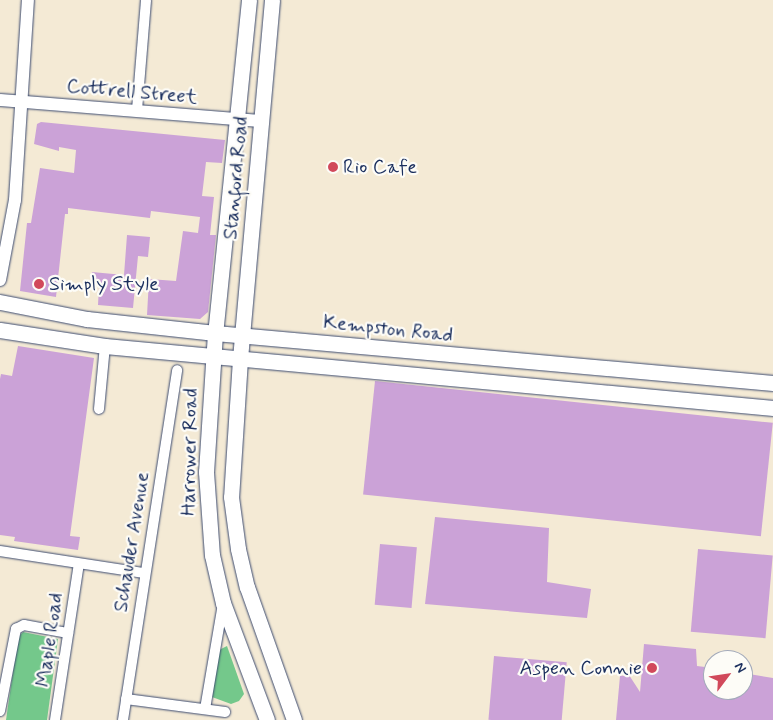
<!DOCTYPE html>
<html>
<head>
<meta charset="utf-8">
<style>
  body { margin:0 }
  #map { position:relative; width:773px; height:720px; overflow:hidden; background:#f4ead5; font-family:Mynerve,sans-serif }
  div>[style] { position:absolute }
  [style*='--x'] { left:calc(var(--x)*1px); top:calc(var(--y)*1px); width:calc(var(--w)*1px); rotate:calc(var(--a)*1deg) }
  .green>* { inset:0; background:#74c88b }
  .building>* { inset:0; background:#cba2d7; transform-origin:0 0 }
  .roads { filter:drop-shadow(0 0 1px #3c4b70) drop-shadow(0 0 1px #3c4b70) }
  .minor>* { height:10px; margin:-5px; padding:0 5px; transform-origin:5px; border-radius:5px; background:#fff }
  .tertiary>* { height:12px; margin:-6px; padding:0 6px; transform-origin:6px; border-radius:6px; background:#fff }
  .secondary>* { height:15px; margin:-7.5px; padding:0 7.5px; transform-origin:7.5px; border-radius:7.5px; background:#fff }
  .dots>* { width:14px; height:14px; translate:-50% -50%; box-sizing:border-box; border:2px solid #fdfcf7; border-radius:50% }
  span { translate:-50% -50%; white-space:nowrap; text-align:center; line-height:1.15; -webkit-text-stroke:4.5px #fdfcf7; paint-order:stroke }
  .street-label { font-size:20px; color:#1b2f5e }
  .poi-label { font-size:20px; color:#1b2f5e }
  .left { translate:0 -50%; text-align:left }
  .right { translate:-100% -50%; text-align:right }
  .north { position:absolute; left:703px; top:650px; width:50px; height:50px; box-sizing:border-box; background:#fdfcf7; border:1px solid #a3aaba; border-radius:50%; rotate:59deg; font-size:14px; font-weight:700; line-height:20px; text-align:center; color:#1b2f5e }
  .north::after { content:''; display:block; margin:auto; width:18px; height:22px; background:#d1495b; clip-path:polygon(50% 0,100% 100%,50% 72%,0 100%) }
</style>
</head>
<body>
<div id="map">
  <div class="green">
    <i style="clip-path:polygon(23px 632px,58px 639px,47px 720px,6px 720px,18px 637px)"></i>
    <i style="clip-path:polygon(227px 646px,244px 694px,239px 701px,231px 704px,212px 697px,219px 650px)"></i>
  </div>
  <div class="building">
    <i style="clip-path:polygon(41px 122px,225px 140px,222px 163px,206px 162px,202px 196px,214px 197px,210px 235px,216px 235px,208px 312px,200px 319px,147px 315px,149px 279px,176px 281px,183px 231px,198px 233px,200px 217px,151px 211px,150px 218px,68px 208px,68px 214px,65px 214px,56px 297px,20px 291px,27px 223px,31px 223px,40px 168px,74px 173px,76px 150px,59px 147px,59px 151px,34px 144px,37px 124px)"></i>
    <i style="clip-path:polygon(127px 235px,150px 237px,148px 257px,138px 256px,133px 308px,98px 305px,99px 286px,91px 285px,92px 272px,124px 275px)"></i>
    <i style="clip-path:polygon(18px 346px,94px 358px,70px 536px,80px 537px,78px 550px,14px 541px,15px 537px,0 535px,0 379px,1px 374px,12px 376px)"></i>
    <i style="left:375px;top:381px;width:400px;height:114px;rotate:6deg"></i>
    <i style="clip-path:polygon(435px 517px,549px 528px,547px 582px,591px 589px,587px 618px,425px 604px)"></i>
    <i style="left:380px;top:544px;width:37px;height:61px;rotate:5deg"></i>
    <i style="left:698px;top:549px;width:75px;height:83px;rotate:5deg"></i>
    <i style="clip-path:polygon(644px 644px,696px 649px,697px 666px,713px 668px,713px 690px,743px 690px,743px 673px,773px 678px,773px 720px,616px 720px,620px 676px,629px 675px,640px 692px)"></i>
    <i style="left:494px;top:656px;width:73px;height:64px;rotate:5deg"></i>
  </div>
  <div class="roads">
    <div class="minor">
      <i style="--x:137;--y:110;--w:110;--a:-85.3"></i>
      <i style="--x:99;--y:409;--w:63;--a:-84.6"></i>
      <i style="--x:0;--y:551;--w:146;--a:8.7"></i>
      <i style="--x:126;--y:699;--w:100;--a:7.5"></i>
      <i style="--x:205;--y:709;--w:107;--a:-80.3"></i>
      <i style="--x:0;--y:711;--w:84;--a:-79"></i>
      <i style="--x:16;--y:629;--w:9;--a:-27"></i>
      <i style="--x:24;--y:625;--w:45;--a:10.3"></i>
      <i style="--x:55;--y:720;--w:158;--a:-81.3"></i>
      <i style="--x:123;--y:720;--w:354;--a:-81.2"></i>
    </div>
    <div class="tertiary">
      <i style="--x:0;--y:100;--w:261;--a:4.6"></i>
      <i style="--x:0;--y:280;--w:81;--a:-79.4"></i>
      <i style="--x:15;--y:200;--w:200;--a:-86.3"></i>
    </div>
    <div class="secondary">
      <i style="--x:249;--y:0;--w:335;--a:95.8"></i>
      <i style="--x:215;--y:333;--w:139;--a:93.7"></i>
      <i style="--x:206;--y:472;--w:83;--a:85.9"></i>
      <i style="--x:212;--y:555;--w:49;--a:77.1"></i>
      <i style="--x:223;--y:603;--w:125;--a:69.4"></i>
      <i style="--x:272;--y:0;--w:360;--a:95.1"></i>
      <i style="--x:240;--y:359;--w:138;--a:93.7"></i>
      <i style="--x:231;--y:497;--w:52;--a:82.3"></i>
      <i style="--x:238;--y:549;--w:39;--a:77"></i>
      <i style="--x:247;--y:587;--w:141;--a:70.5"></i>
      <i style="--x:0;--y:302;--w:89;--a:11.1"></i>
      <i style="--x:87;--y:319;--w:129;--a:6.2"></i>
      <i style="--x:215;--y:333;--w:560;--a:5.12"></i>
      <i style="--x:0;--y:330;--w:106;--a:8.7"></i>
      <i style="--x:105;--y:346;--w:671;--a:5.3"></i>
    </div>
  </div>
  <div class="dots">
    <i style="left:333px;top:167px;background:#d1495b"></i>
    <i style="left:39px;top:284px;background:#d1495b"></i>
    <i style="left:652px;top:668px;background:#d1495b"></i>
  </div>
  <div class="street-label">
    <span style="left:132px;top:92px;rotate:5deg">Cottrell Street</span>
    <span style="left:236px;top:178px;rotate:-85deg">Stanford Road</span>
    <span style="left:388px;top:329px;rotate:6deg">Kempston Road</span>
    <span style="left:190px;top:452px;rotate:-89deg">Harrower Road</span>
    <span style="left:132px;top:542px;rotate:-81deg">Schauder Avenue</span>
    <span style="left:50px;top:640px;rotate:-82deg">Maple Road</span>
  </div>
  <div class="poi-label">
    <span class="left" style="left:343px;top:167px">Rio Cafe</span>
    <span class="left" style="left:49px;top:284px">Simply Style</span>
    <span class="right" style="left:642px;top:668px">Aspen Connie</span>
  </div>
  <div class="north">N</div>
</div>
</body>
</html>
